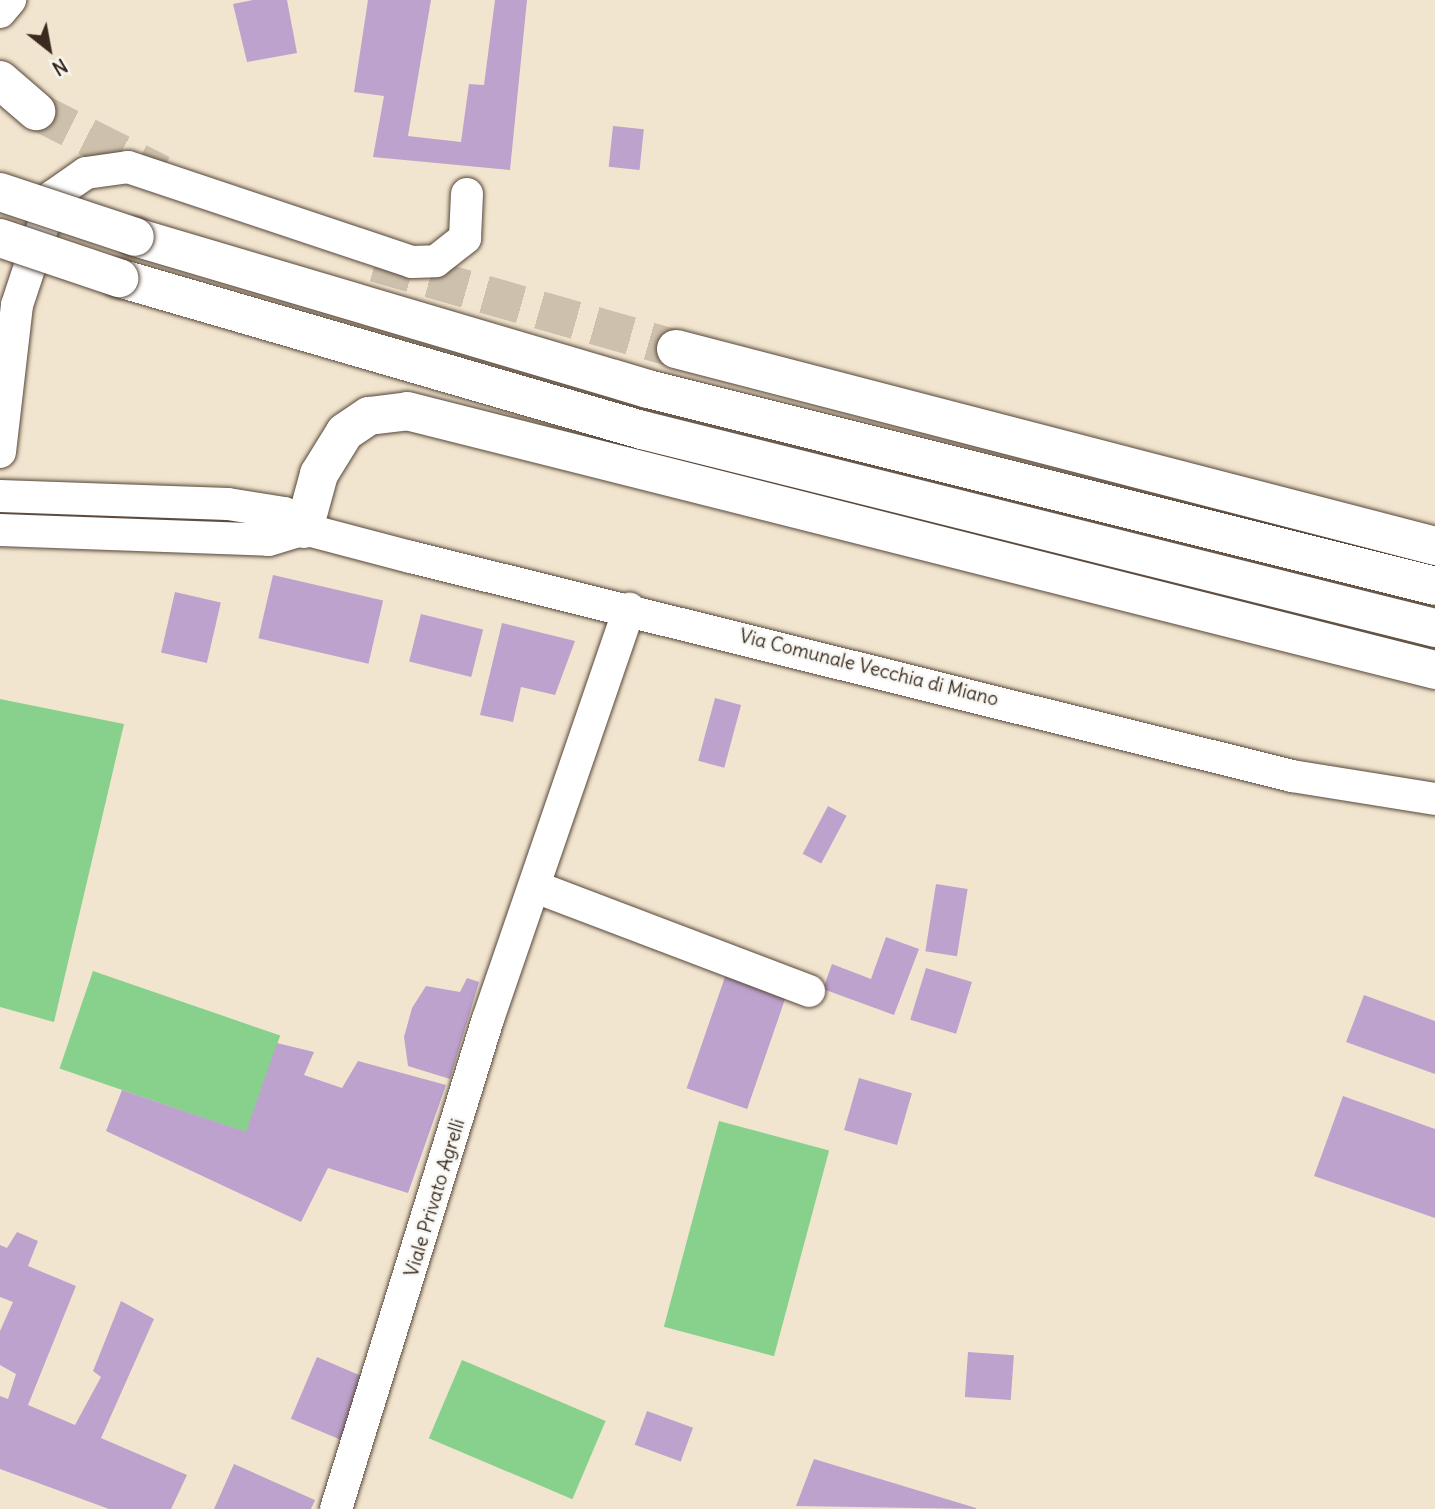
<!DOCTYPE html>
<html>
<head>
<meta charset="utf-8">
<style>
  body { margin:0 }
  #map { position:relative; width:1435px; height:1509px; overflow:hidden; background:#f2e5cf; font-family:Delius,sans-serif }
  div>[style] { position:absolute }
  [style*='--x'] { left:calc(var(--x)*1px); top:calc(var(--y)*1px); width:calc(var(--w)*1px); rotate:calc(var(--a)*1deg) }
  .green>* { inset:0; background:#87d18d; transform-origin:0 0 }
  .building>* { inset:0; background:#bca2cc; transform-origin:0 0 }
  .highway-tunnel>* { height:38px; margin-top:-19px; transform-origin:0; background:repeating-linear-gradient(90deg,#cdc0ac 0 38px,transparent 0 57px) }
  .roads { filter:drop-shadow(0 0 2px #564639) drop-shadow(0 0 2px #564639) }
  .minor>* { height:32px; margin:-16px; padding:0 16px; transform-origin:16px; border-radius:16px; background:#fff }
  .highway>* { height:38px; margin:-19px; padding:0 19px; transform-origin:19px; border-radius:19px; background:#fff }
  .bridges { filter:drop-shadow(0 0 2px #564639) drop-shadow(0 0 2px #564639) }
  .highway-bridge>* { height:38px; margin:-19px; padding:0 19px; transform-origin:19px; border-radius:19px; background:#fff }
  span { translate:-50% -50%; white-space:nowrap; text-align:center; line-height:1.15; -webkit-text-stroke:5px #f6f6f2; paint-order:stroke }
  .street-label { font-size:19px; color:#3b2a1e }
  .north { position:absolute; left:14px; top:14px; width:70px; height:70px; -webkit-text-stroke:5px #f6f6f2; paint-order:stroke; rotate:149deg; font-size:19px; font-weight:700; line-height:28px; text-align:center; color:#3b2a1e }
  .north::after { content:''; display:block; margin:auto; width:24px; height:32px; background:#3b2a1e; clip-path:polygon(50% 0,100% 100%,50% 72%,0 100%) }
</style>
</head>
<body>
<div id="map">
  <div class="green">
    <i style="clip-path:polygon(0 699px,124px 724px,54px 1022px,0 1007px)"></i>
    <i style="left:93px;top:971px;width:198px;height:103px;rotate:19deg"></i>
    <i style="left:719px;top:1121px;width:114px;height:213px;rotate:15deg"></i>
    <i style="left:462px;top:1360px;width:156px;height:85px;rotate:23deg"></i>
  </div>
  <div class="building">
    <i style="clip-path:polygon(253px 0,287px 0,297px 53px,247px 62px,233px 4px)"></i>
    <i style="clip-path:polygon(368px 0,431px 0,408px 136px,461px 142px,469px 84px,484px 85px,495px 0,527px 0,510px 170px,373px 157px,384px 96px,354px 92px)"></i>
    <i style="left:613px;top:126px;width:31px;height:41px;rotate:6deg"></i>
    <i style="left:273px;top:575px;width:113px;height:65px;rotate:13deg"></i>
    <i style="left:175px;top:592px;width:47px;height:62px;rotate:13deg"></i>
    <i style="left:421px;top:614px;width:64px;height:49px;rotate:14deg"></i>
    <i style="clip-path:polygon(502px 623px,575px 641px,555px 695px,521px 687px,513px 722px,480px 715px)"></i>
    <i style="left:715px;top:698px;width:27px;height:65px;rotate:15deg"></i>
    <i style="left:828px;top:806px;width:21px;height:54px;rotate:28deg"></i>
    <i style="left:936px;top:884px;width:32px;height:68px;rotate:9deg"></i>
    <i style="clip-path:polygon(886px 937px,919px 949px,894px 1015px,823px 989px,832px 964px,871px 979px)"></i>
    <i style="left:926px;top:968px;width:48px;height:54px;rotate:17deg"></i>
    <i style="left:727px;top:971px;width:64px;height:124px;rotate:19deg"></i>
    <i style="clip-path:polygon(467px 978px,479px 982px,450px 1079px,408px 1066px,404px 1037px,412px 1008px,426px 986px,460px 992px)"></i>
    <i style="clip-path:polygon(1364px 995px,1435px 1021px,1435px 1074px,1346px 1042px)"></i>
    <i style="clip-path:polygon(277px 1043px,314px 1052px,304px 1075px,342px 1088px,358px 1061px,446px 1085px,408px 1193px,328px 1168px,301px 1222px,106px 1131px,122px 1090px,246px 1132px)"></i>
    <i style="left:859px;top:1078px;width:55px;height:54px;rotate:16deg"></i>
    <i style="clip-path:polygon(1343px 1096px,1435px 1129px,1435px 1218px,1314px 1176px)"></i>
    <i style="clip-path:polygon(17px 1232px,38px 1241px,28px 1266px,76px 1286px,28px 1405px,75px 1425px,101px 1377px,93px 1371px,121px 1301px,154px 1319px,101px 1438px,187px 1475px,171px 1509px,109px 1509px,0 1469px,0 1396px,8px 1399px,16px 1374px,0 1365px,0 1331px,13px 1302px,0 1297px,0 1245px,7px 1248px)"></i>
    <i style="left:968px;top:1352px;width:46px;height:45px;rotate:4deg"></i>
    <i style="left:317px;top:1357px;width:56px;height:67px;rotate:23deg"></i>
    <i style="left:647px;top:1411px;width:49px;height:36px;rotate:20deg"></i>
    <i style="clip-path:polygon(814px 1459px,976px 1508px,976px 1509px,796px 1506px)"></i>
    <i style="clip-path:polygon(234px 1464px,315px 1500px,311px 1509px,214px 1509px)"></i>
  </div>
  <div class="highway-tunnel">
    <i style="--x:36;--y:111;--w:140;--a:26.7"></i>
    <i style="--x:375;--y:263;--w:313;--a:15.9"></i>
  </div>
  <div class="roads">
    <div class="minor">
      <i style="--x:0;--y:12;--w:16;--a:-50"></i>
      <i style="--x:0;--y:452;--w:148;--a:-83.4"></i>
      <i style="--x:17;--y:305;--w:115;--a:-71.7"></i>
      <i style="--x:53;--y:196;--w:40;--a:-34.9"></i>
      <i style="--x:86;--y:173;--w:42;--a:-8.1"></i>
      <i style="--x:128;--y:167;--w:299;--a:18.5"></i>
      <i style="--x:412;--y:262;--w:24;--a:-2"></i>
      <i style="--x:436;--y:261;--w:37;--a:-38"></i>
      <i style="--x:465;--y:238;--w:44;--a:-87.4"></i>
      <i style="--x:0;--y:496;--w:228;--a:2"></i>
      <i style="--x:228;--y:504;--w:57;--a:9.1"></i>
      <i style="--x:284;--y:513;--w:26;--a:39"></i>
      <i style="--x:304;--y:529;--w:111;--a:14.7"></i>
      <i style="--x:411;--y:557;--w:908;--a:13.96"></i>
      <i style="--x:1292;--y:776;--w:145;--a:9.1"></i>
      <i style="--x:0;--y:530;--w:269;--a:2.1"></i>
      <i style="--x:269;--y:540;--w:37;--a:-17"></i>
      <i style="--x:538;--y:888;--w:290;--a:20.8"></i>
      <i style="--x:336;--y:1509;--w:513;--a:-72.77"></i>
      <i style="--x:488;--y:1019;--w:434;--a:-71"></i>
    </div>
    <div class="highway">
      <i style="--x:0;--y:80;--w:48;--a:40.7"></i>
      <i style="--x:135;--y:237;--w:535;--a:16.5"></i>
      <i style="--x:648;--y:389;--w:811;--a:14.05"></i>
      <i style="--x:119;--y:278;--w:545;--a:16.21"></i>
      <i style="--x:642;--y:430;--w:817;--a:14.02"></i>
      <i style="--x:676;--y:349;--w:784;--a:14.55"></i>
      <i style="--x:304;--y:529;--w:57;--a:-74.7"></i>
      <i style="--x:319;--y:474;--w:49;--a:-58.2"></i>
      <i style="--x:345;--y:432;--w:29;--a:-34"></i>
      <i style="--x:369;--y:416;--w:38;--a:-7"></i>
      <i style="--x:407;--y:411;--w:1060;--a:14.14"></i>
    </div>
  </div>
  <div class="bridges">
    <div class="highway-bridge">
      <i style="--x:0;--y:192;--w:142;--a:18.4"></i>
      <i style="--x:0;--y:238;--w:126;--a:18.6"></i>
    </div>
  </div>
  <div class="street-label">
    <span style="left:869px;top:668px;rotate:14deg">Via Comunale Vecchia di Miano</span>
    <span style="left:435px;top:1198px;rotate:-73deg">Viale Privato Agrelli</span>
  </div>
  <div class="north">N</div>
</div>
</body>
</html>
